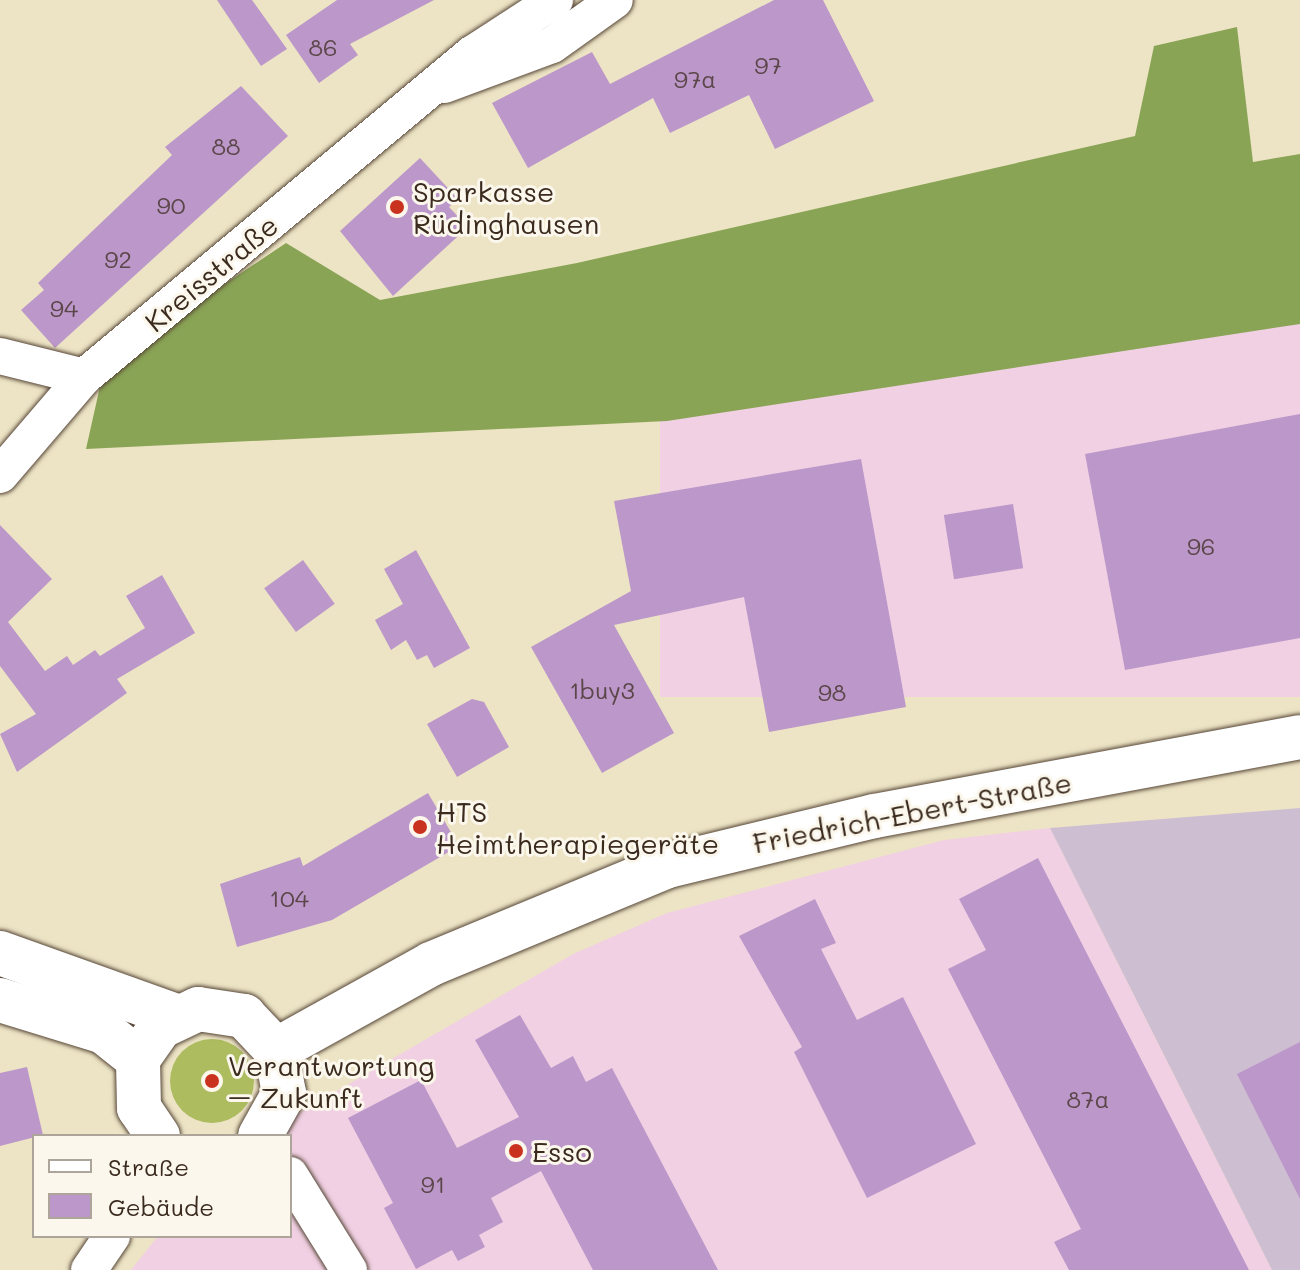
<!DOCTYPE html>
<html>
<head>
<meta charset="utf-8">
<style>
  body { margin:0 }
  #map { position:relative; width:1300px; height:1270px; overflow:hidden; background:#ede4c5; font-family:Mali,sans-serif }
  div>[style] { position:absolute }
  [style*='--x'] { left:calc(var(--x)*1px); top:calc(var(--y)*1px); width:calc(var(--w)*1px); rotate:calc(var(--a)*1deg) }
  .built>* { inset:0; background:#f1d0e3; transform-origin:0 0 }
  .industrial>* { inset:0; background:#cebed1 }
  .green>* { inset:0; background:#adbc5f }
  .round { border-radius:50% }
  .forest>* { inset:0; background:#8aa456 }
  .building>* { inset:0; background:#bc98ca; transform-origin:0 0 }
  .roads { filter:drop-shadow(0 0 2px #564637) drop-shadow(0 0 2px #564637) }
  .minor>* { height:36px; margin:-18px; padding:0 18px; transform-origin:18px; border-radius:18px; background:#fff }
  .tertiary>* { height:44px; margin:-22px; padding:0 22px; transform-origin:22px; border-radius:22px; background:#fff }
  .dots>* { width:22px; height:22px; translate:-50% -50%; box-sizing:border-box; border:4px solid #fbf7ec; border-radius:50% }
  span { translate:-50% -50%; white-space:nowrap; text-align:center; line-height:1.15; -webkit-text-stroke:6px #fbf7ec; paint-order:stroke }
  .number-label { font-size:24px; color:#5b4649 }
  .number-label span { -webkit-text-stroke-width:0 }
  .poi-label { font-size:28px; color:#3b2a1e }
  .left { translate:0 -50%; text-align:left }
  .street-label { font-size:28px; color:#3b2a1e }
  .legend { position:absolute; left:32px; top:1134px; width:260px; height:104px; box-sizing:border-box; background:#fbf7ec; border:2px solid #aea59a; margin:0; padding:10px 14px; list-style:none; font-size:24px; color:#3b2a1e }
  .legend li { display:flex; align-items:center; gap:16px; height:40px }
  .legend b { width:40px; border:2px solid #aea59a }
</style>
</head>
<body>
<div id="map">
  <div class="built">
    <i style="left:1300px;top:324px;width:373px;height:640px;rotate:90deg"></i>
    <i style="clip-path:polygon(1050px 828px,1272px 1270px,131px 1270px,158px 1236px,290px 1236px,290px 1136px,259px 1136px,573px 954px,667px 913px,944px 840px)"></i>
  </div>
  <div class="industrial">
    <i style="clip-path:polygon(1300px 808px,1300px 1270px,1272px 1270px,1050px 828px)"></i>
  </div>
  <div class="green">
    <i class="round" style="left:170px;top:1039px;width:84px;height:84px"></i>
  </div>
  <div class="forest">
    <i style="clip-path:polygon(1237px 27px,1253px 162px,1300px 154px,1300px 324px,667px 421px,86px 449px,105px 364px,286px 243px,380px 300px,577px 263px,1135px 136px,1154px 46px)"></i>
  </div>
  <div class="building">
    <i style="clip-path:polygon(217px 0,252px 0,287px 49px,261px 66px)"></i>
    <i style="clip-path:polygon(337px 0,434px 0,350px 44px,358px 55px,319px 83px,286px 35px)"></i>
    <i style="clip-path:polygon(774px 0,823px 0,874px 101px,775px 149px,749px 95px,670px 133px,653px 98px,528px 168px,492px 103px,592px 52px,610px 84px)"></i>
    <i style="clip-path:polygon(241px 86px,288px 136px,55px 348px,21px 310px,44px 290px,38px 283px,172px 155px,165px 147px)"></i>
    <i style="clip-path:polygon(420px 158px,458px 199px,449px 207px,468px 227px,393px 296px,340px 231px)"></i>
    <i style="clip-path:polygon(1300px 414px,1300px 638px,1125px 670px,1085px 454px)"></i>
    <i style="clip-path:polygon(861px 459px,906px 707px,769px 732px,744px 597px,614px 625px,674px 733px,602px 773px,531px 647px,631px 591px,614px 501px)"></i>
    <i style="left:1013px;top:504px;width:65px;height:70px;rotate:81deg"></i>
    <i style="clip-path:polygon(0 525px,52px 579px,8px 622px,45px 671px,67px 656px,73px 665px,95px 650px,100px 656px,145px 628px,126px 596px,162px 575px,195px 633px,117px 679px,127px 693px,17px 772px,0 734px,36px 714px,0 666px)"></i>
    <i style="clip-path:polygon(416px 550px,470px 648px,434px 668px,427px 655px,417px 660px,406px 640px,391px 650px,375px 620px,403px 604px,384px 569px)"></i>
    <i style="left:303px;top:560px;width:54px;height:48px;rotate:54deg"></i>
    <i style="clip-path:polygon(472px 699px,484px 702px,509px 747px,457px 777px,427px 724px)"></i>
    <i style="clip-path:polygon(428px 793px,459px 846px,332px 920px,237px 947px,220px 884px,300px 857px,303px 866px)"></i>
    <i style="clip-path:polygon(1038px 858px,1249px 1270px,1069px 1270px,1054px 1242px,1081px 1229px,948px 969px,986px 950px,959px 899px)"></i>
    <i style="clip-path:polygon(815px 899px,836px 943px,821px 949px,857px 1020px,903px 997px,976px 1144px,867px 1198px,794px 1052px,802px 1047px,739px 936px)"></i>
    <i style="clip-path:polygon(520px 1015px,551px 1068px,573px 1056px,586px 1082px,612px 1068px,718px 1270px,593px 1270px,541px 1171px,491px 1198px,503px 1222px,479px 1235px,485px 1247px,458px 1261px,452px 1250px,416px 1269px,384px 1208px,393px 1203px,348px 1118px,421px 1080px,457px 1148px,519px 1117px,475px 1040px)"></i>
    <i style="clip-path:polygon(1300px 1042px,1300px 1199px,1237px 1074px)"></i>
    <i style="clip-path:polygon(27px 1067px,43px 1135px,0 1146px,0 1073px)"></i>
  </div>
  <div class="roads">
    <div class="minor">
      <i style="--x:444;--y:85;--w:115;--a:-20.3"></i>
      <i style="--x:552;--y:45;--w:77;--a:-35.5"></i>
      <i style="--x:0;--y:356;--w:87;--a:14"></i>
      <i style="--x:0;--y:475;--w:129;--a:-49.4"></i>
      <i style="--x:84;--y:377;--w:505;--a:-39.78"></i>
      <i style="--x:472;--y:54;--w:99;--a:-33"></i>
      <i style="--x:290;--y:1175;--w:112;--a:58.2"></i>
      <i style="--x:89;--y:1270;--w:41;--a:-55.9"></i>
    </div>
    <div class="tertiary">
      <i style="--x:0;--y:953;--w:187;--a:19.7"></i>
      <i style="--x:0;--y:1000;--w:109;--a:17.1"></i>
      <i style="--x:104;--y:1032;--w:43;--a:38.5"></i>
      <i style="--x:276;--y:1050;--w:177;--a:-29"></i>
      <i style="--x:431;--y:964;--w:256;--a:-22.5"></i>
      <i style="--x:668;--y:866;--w:212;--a:-13.6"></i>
      <i style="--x:874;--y:816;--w:433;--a:-10.5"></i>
      <i style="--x:158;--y:1136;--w:34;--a:-124"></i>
      <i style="--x:139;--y:1108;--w:49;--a:-91.2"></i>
      <i style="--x:138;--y:1059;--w:39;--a:-55"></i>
      <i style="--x:160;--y:1027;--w:42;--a:-25.3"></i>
      <i style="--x:198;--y:1009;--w:47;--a:8.7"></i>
      <i style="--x:244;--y:1016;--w:47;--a:46.7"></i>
      <i style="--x:276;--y:1050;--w:44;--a:79.5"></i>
      <i style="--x:284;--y:1093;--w:49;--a:119.2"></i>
    </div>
  </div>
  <div class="dots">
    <i style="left:397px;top:207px;background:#c8321e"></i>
    <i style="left:420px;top:827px;background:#c8321e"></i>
    <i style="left:212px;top:1081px;background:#c8321e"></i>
    <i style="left:516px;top:1151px;background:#c8321e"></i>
  </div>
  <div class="number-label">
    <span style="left:323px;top:47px">86</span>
    <span style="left:768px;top:65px">97</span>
    <span style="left:695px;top:79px">97a</span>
    <span style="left:226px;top:146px">88</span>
    <span style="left:171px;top:205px">90</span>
    <span style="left:118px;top:259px">92</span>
    <span style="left:64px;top:308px">94</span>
    <span style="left:1201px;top:546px">96</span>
    <span style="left:602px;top:690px">1buy3</span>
    <span style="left:832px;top:692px">98</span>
    <span style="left:289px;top:898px">104</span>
    <span style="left:1088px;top:1099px">87a</span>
    <span style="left:433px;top:1184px">91</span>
  </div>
  <div class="poi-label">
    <span class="left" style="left:413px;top:207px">Sparkasse<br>Rüdinghausen</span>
    <span class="left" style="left:436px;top:827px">HTS<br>Heimtherapiegeräte</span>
    <span class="left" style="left:228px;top:1081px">Verantwortung<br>– Zukunft</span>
    <span class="left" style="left:532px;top:1151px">Esso</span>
  </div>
  <div class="street-label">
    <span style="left:211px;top:273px;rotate:-40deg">Kreisstraße</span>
    <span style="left:912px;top:812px;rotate:-11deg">Friedrich-Ebert-Straße</span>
  </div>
  <ul class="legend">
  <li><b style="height:10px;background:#fff"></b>Straße</li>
  <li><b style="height:22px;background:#bc98ca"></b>Gebäude</li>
  </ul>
</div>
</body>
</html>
